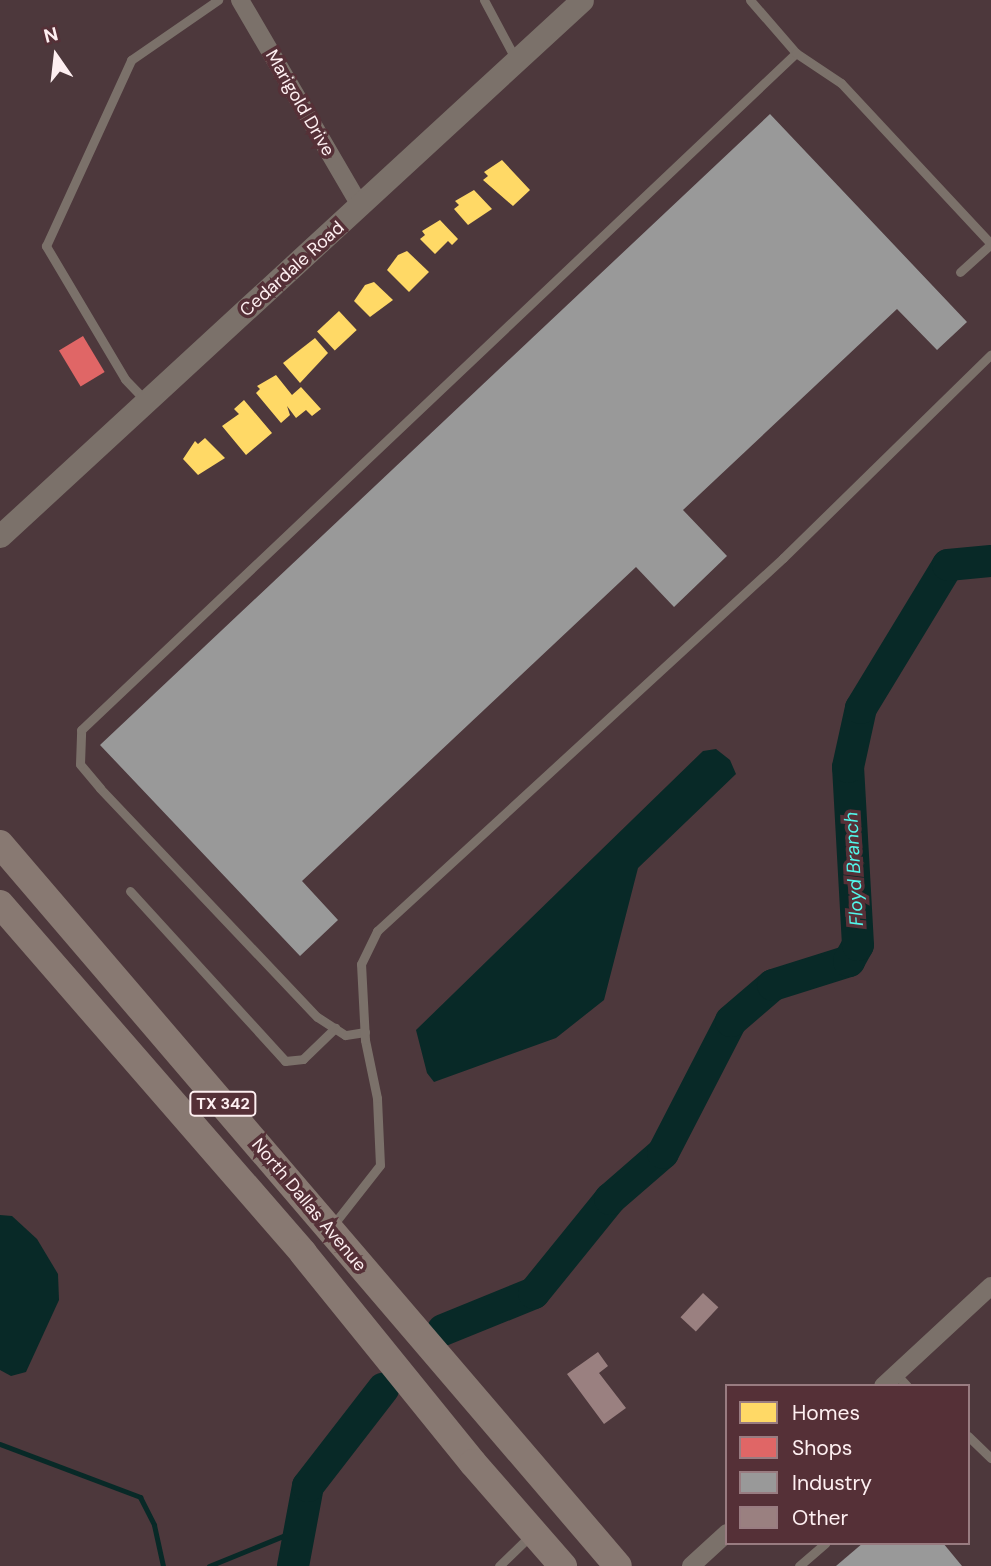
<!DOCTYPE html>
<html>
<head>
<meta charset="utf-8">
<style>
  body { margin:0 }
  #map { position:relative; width:991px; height:1566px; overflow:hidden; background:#4d383c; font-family:"DM Sans",sans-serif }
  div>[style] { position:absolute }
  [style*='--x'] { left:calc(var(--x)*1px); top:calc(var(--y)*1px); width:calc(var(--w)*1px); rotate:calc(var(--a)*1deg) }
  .water>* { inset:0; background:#082927 }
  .homes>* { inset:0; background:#ffd966; transform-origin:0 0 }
  .shops>* { inset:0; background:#e06666; transform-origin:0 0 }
  .industry>* { inset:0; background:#999 }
  .stream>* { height:5px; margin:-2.5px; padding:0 2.5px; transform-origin:2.5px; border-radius:2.5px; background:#082927 }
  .river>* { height:32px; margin:-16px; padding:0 16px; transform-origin:16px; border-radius:16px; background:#082927 }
  .building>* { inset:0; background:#9a8080; transform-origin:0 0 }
  .service>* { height:9px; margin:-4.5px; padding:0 4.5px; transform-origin:4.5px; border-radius:4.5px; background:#7b716a }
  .minor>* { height:18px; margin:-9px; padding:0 9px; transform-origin:9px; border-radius:9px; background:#7b716a }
  .tertiary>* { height:23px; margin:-11.5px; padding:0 11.5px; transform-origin:11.5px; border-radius:11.5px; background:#7b716a }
  .primary>* { height:28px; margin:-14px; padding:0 14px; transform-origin:14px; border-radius:14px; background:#887972 }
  span { translate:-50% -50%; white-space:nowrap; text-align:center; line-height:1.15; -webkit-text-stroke:7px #553037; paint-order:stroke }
  .shield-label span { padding:2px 5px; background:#553037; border:2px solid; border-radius:5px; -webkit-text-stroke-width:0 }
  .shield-label { font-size:16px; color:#feeff1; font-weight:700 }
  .street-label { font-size:18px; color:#feeff1 }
  .water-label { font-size:19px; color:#52f7eb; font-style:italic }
  .legend { position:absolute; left:725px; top:1384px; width:245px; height:161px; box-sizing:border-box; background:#553037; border:2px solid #997c81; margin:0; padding:9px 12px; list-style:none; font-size:21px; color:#feeff1 }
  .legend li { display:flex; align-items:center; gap:14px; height:35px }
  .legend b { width:35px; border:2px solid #997c81 }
  .north { position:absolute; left:21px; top:21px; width:70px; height:70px; -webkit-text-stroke:5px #553037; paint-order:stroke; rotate:346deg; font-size:19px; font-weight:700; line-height:28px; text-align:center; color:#feeff1 }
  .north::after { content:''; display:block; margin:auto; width:24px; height:32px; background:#feeff1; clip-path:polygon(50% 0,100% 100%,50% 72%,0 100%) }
</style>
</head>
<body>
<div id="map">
  <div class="water">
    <i style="clip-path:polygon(716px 749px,730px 760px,736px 774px,638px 868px,604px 1000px,556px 1038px,434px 1082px,427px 1073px,416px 1030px,703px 751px)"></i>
    <i style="clip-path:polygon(0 1215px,12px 1216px,37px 1239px,58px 1274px,59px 1300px,26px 1372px,11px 1376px,0 1370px)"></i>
  </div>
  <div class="homes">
    <i style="clip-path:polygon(502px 160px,530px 190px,513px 206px,483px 180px,488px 176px,484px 172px)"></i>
    <i style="clip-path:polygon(474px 190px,492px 209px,468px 225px,454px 209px,459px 205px,455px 201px)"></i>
    <i style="clip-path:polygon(440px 220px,458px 239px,452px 245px,448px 241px,435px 254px,420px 239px,425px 235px,422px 231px)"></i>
    <i style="clip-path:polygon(407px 251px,429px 272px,409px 292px,387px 270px,398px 255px)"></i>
    <i style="clip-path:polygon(374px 282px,393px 300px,370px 317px,354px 301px,365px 285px)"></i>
    <i style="left:339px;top:311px;width:26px;height:30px;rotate:47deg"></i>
    <i style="clip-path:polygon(315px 338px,328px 353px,300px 383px,283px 363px)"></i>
    <i style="clip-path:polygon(276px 375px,292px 395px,301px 387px,321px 409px,312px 416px,306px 410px,296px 418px,287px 406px,290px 415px,281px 423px,256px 393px,260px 389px,257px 386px)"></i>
    <i style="clip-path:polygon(244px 400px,272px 433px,246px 455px,222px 426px,239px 414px,234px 409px)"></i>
    <i style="clip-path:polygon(205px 438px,225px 458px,198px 475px,183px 459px,195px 441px,198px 444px)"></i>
  </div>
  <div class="shops">
    <i style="left:83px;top:336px;width:42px;height:28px;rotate:59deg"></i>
  </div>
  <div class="industry">
    <i style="clip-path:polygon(770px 114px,967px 322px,937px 350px,897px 309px,683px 510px,727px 556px,674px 607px,636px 567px,302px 881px,338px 920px,300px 956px,100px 745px)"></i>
    <i style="clip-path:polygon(863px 1543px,943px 1543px,962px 1566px,836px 1566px)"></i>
  </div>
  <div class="stream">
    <i style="--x:0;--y:1444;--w:150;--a:20.7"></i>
    <i style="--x:140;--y:1497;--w:31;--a:63"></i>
    <i style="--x:154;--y:1525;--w:42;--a:77.6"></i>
    <i style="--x:209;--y:1566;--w:98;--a:-22.1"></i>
  </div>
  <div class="river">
    <i style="--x:443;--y:1330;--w:98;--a:-22.1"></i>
    <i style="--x:534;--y:1293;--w:121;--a:-51"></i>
    <i style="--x:610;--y:1199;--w:70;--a:-41"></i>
    <i style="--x:663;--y:1153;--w:148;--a:-62.7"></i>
    <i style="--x:731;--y:1021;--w:55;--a:-40.6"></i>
    <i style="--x:773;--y:985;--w:80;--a:-17.5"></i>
    <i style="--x:849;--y:961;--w:18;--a:-61"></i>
    <i style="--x:858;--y:945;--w:178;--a:-93.2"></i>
    <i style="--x:848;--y:767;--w:60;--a:-77.6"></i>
    <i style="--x:861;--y:708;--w:167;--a:-58.7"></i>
    <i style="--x:948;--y:565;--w:43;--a:-5.3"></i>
    <i style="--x:293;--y:1566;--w:81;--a:-79.4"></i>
    <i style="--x:308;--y:1486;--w:123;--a:-52.3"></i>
  </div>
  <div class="building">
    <i style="left:703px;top:1293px;width:21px;height:33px;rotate:43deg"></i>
    <i style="clip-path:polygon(598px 1352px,608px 1366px,599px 1373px,626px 1408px,604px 1424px,567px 1374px)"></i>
  </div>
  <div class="service">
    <i style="--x:484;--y:0;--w:68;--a:61.9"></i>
    <i style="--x:750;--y:0;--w:70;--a:49"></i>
    <i style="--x:960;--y:272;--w:42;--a:-42.1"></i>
    <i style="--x:146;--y:401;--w:30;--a:-134"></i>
    <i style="--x:125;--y:379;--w:155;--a:-120.7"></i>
    <i style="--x:46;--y:246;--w:205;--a:-65.4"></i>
    <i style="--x:131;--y:60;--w:106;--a:-34.6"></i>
    <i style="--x:130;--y:891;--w:230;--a:47.6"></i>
    <i style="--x:285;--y:1061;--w:18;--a:-6"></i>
    <i style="--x:303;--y:1059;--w:45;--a:-44.1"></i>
    <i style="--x:365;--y:1032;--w:20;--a:171"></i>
    <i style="--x:345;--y:1035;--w:33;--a:-147"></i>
    <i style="--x:317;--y:1017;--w:315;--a:-133.5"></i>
    <i style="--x:100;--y:788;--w:31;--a:-130"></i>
    <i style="--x:80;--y:764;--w:34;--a:-88"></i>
    <i style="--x:81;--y:730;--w:985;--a:-43.44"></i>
    <i style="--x:796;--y:53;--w:54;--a:33.7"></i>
    <i style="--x:841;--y:83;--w:220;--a:47"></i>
    <i style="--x:333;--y:1225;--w:76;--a:-51.9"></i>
    <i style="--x:380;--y:1165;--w:67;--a:-92.6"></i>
    <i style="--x:377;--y:1098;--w:59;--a:-101.7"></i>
    <i style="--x:365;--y:1040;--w:76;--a:-93"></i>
    <i style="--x:361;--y:964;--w:37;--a:-64"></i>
    <i style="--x:377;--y:931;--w:551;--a:-42.57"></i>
    <i style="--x:783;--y:558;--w:291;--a:-44.4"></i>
    <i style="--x:896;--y:1374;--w:16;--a:47"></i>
    <i style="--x:968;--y:1436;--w:32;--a:44"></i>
    <i style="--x:499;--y:1566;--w:43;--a:-44.1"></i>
    <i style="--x:799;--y:1566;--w:35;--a:-41"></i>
  </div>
  <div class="minor">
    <i style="--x:240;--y:0;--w:240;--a:59.7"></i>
    <i style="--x:883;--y:1386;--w:147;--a:-42.8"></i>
    <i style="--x:691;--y:1566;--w:49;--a:-42.5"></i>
  </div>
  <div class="tertiary">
    <i style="--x:0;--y:536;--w:791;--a:-42.64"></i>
  </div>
  <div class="primary">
    <i style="--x:0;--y:844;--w:950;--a:49.44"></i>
    <i style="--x:0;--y:904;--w:462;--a:49"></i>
    <i style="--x:303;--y:1253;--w:270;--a:51"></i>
    <i style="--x:473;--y:1463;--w:137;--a:48.9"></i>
  </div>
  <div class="shield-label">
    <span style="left:223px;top:1104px">TX 342</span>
  </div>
  <div class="street-label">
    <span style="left:300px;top:103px;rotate:60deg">Marigold Drive</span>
    <span style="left:292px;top:269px;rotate:-42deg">Cedardale Road</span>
    <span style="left:309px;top:1205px;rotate:50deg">North Dallas Avenue</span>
  </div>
  <div class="water-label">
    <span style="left:854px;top:869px;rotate:-93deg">Floyd Branch</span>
  </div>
  <ul class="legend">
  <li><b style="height:19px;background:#ffd966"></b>Homes</li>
  <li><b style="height:19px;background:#e06666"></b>Shops</li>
  <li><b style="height:19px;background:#999"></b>Industry</li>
  <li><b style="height:19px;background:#9a8080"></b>Other</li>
  </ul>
  <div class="north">N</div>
</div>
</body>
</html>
